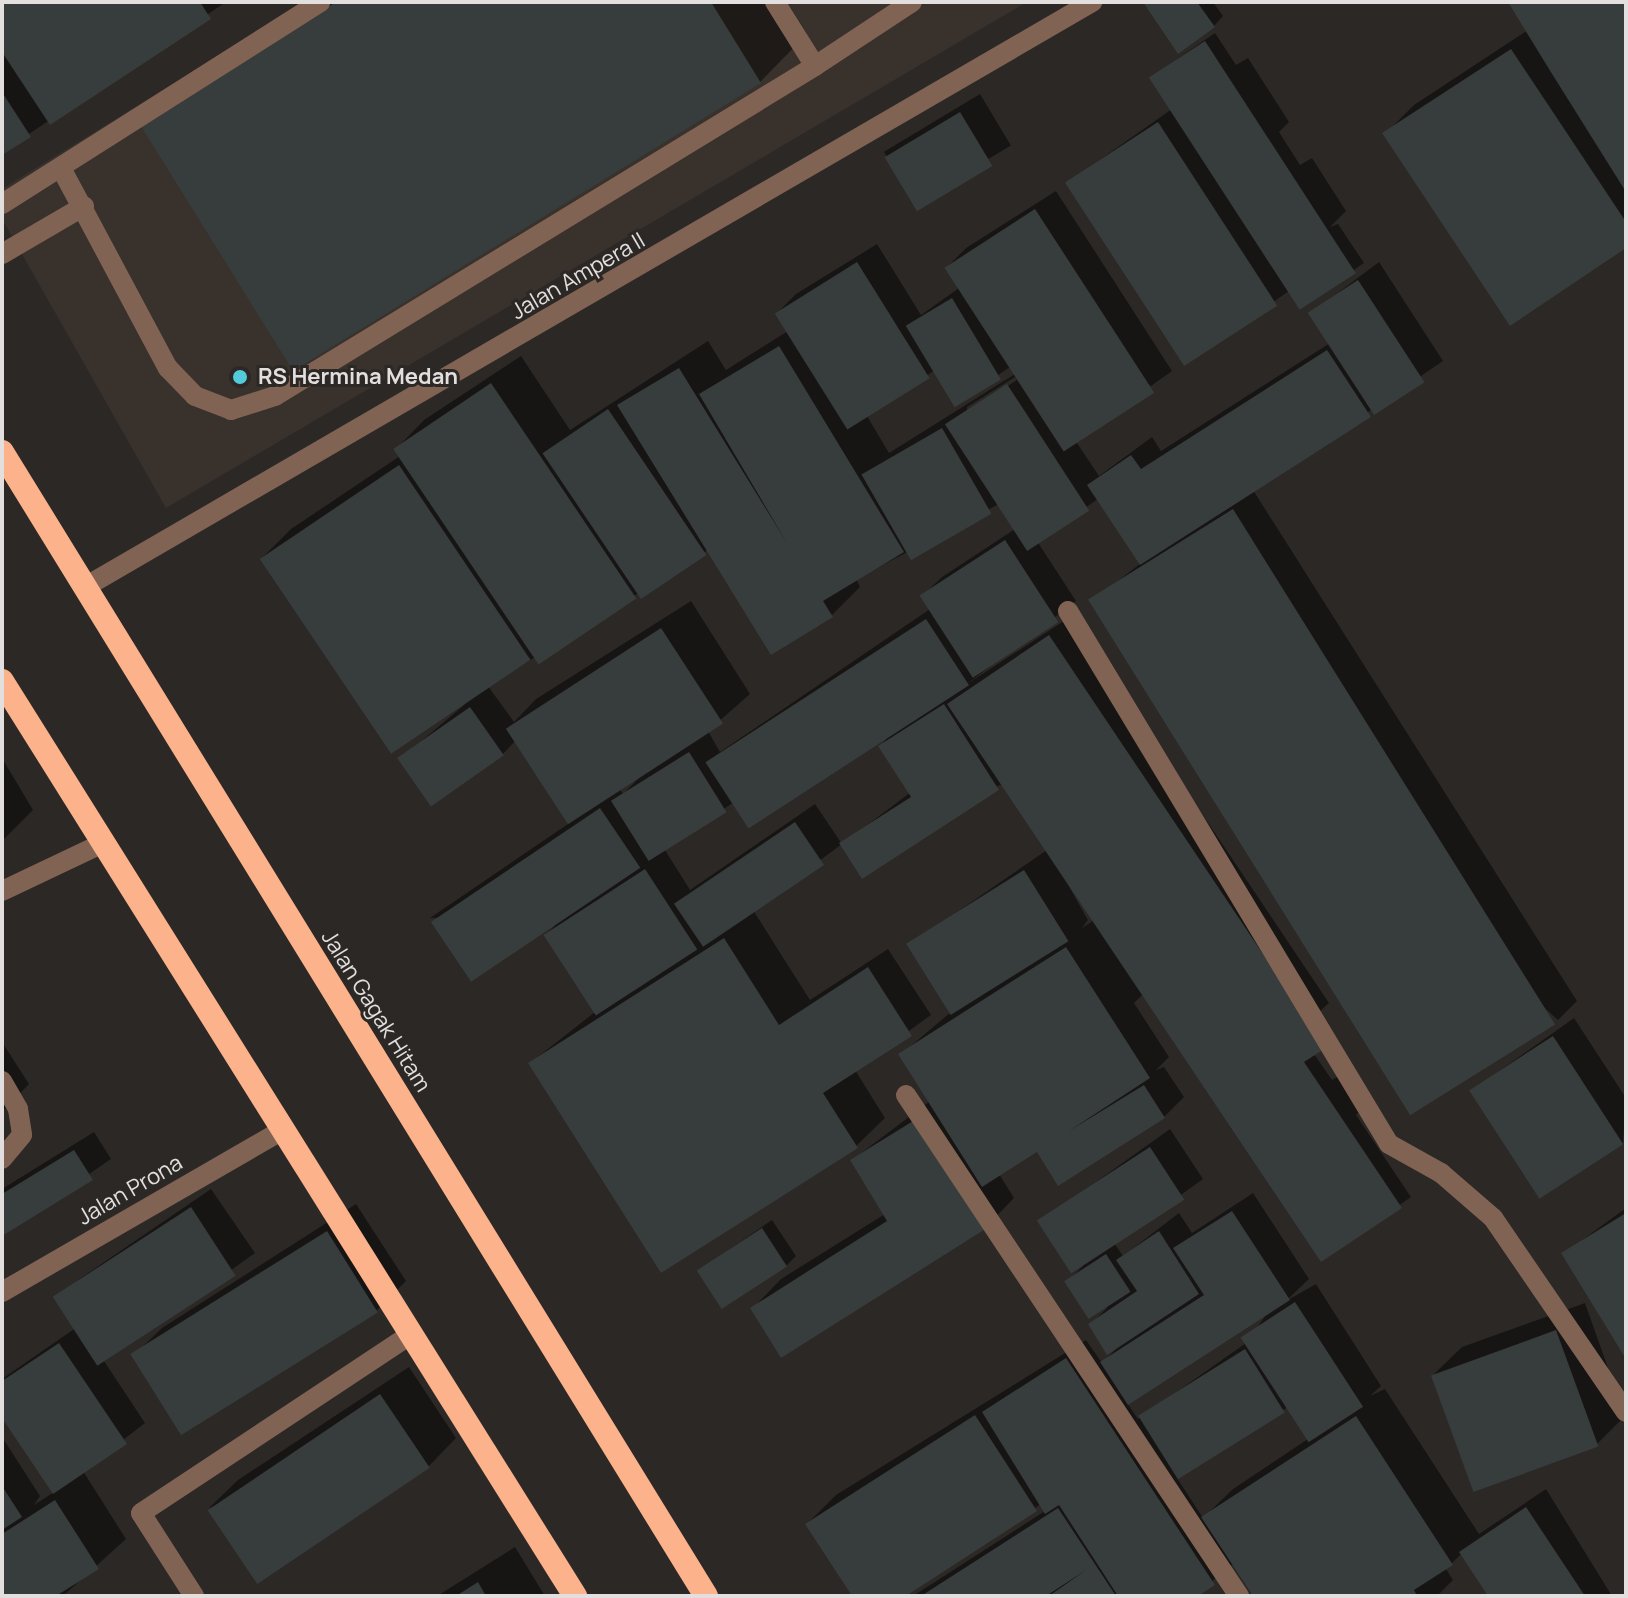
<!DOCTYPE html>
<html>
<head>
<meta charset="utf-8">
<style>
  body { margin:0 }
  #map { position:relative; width:1628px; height:1598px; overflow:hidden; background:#2c2826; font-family:Manrope,sans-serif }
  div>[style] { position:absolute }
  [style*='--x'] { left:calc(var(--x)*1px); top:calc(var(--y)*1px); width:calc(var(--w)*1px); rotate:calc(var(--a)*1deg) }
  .built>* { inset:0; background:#39312c }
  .shadow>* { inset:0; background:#0007; transform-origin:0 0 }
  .building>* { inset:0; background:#373c3c; transform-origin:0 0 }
  .minor>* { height:20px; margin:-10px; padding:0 10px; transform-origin:10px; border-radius:10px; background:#816353 }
  .highway>* { height:24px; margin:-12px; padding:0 12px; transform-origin:12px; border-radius:12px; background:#fcb28a }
  .dots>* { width:22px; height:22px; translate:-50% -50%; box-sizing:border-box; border:4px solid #2c2826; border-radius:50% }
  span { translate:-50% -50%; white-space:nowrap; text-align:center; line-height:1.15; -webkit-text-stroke:6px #2c2826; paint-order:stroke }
  .street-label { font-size:22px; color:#e2dfde }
  .poi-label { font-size:22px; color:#e2dfde; font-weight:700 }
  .left { translate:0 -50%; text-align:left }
  .frame { position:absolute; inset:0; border:4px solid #e2dfde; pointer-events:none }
</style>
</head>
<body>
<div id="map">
  <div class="built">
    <i style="clip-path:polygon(305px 2px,1027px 2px,166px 508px,2px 219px,2px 189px)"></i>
  </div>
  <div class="shadow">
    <i style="clip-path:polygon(2px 2px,226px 2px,2px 152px)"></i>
    <i style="clip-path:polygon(309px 2px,787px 2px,807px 34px,760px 82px,142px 123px)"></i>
    <i style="clip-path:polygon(1145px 2px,1213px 2px,1223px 16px,1214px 26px)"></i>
    <i style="clip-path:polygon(1510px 2px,1626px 2px,1626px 246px,1385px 134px,1414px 105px,1528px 30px)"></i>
    <i style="clip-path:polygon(1215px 33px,1236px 65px,1248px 58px,1289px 122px,1279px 132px,1300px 165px,1312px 158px,1346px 211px,1330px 227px,1338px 224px,1364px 263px,1299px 307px,1289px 291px,1185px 363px,1068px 182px,1172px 109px,1151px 77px)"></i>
    <i style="left:980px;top:94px;width:60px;height:112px;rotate:59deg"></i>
    <i style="clip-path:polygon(evenodd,1056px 191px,1172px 371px,1075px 440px,1099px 476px,1152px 437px,1161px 451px,1330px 343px,1311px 313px,1379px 262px,1443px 361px,1253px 490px,1577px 1001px,1558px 1020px,1091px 602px,1141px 563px,1098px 499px,1037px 541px,1076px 601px,967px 684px,1070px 617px,1329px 1003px,1318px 1013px,1314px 1054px,1332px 1080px,1344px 1073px,1366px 1105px,1356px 1115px,1411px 1197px,1321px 1259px,1143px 994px,1134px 1003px,1169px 1057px,1156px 1070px,1164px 1067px,1184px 1097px,1164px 1117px,1059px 1183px,1038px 1149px,999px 1174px,1014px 1198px,986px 1227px,753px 1308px,781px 1279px,885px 1214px,852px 1160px,930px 1101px,900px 1055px,951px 1012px,909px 945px,1047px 850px,1003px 784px,842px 844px,753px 910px,810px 1000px,888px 949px,931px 1015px,855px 1070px,885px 1118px,856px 1146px,530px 1063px,595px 1012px,546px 935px,565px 915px,430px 918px,568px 824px,516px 740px,503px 754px,400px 759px,482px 690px,262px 558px,291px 529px,400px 456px,396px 449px,424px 420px,521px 356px,570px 430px,708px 341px,726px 370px,788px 331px,777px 313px,796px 294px,877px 244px,921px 315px,959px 288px,946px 268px,966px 248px,1056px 191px,1010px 367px,1015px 374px,889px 453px,867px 416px,935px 370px,955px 404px,1010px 367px,1056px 191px,1015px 377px,1017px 380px,967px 412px,967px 407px,1015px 377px,1056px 191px,999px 504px,1015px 529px,942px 577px,922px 596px,930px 609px,720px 752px,708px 731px,750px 694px,691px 601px,536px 699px,514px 722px,488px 686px,708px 550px,832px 615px,860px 587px,856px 579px,999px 504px,1056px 191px,889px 735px,881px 746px,911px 792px,842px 844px,815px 804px,690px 890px,665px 850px,734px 802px,889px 735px,1056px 191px,641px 776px,623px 794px,619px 788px,641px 776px,1056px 191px,1058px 867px,1094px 920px,1082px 928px,1088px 920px,1058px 867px)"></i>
    <i style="clip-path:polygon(2px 758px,33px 810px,2px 841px)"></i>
    <i style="clip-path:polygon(1574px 1018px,1626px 1098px,1623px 1143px,1471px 1091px)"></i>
    <i style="clip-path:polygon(2px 1042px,29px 1084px,2px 1112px)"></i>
    <i style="clip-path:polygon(evenodd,1170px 1129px,1203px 1179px,1114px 1243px,1123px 1256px,1179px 1213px,1192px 1233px,1253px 1193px,1309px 1279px,1286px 1301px,1316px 1284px,1381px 1386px,1370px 1396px,1385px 1389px,1479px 1534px,1546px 1489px,1612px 1596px,1491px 1596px,1462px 1553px,1446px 1569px,1453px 1580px,1437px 1596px,1256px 1596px,1234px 1563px,1194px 1596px,913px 1596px,1045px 1511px,1041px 1504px,902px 1596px,854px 1596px,807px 1524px,836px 1495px,1086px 1340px,1102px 1363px,1116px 1349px,1090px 1325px,1107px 1308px,1067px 1282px,1083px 1266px,1040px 1222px,1170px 1129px,1266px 1315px,1246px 1343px,1138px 1419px,1127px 1403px,1266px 1315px,1170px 1129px,1288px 1407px,1308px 1439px,1233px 1489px,1203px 1518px,1177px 1478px,1288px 1407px)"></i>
    <i style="clip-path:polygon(94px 1132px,111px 1159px,2px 1234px,2px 1189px)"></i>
    <i style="clip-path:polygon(211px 1189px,255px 1253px,104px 1361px,145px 1423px,83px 1471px,126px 1539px,63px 1596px,2px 1596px,2px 1437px,40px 1496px,34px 1505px,54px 1492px,2px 1415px,2px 1379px,77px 1327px,58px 1300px,78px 1280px)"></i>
    <i style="clip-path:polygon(356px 1204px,406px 1281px,377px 1310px,183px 1434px,133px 1356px,162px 1328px)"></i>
    <i style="clip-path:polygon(1626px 1208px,1626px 1355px,1563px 1254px)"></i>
    <i style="clip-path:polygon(772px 1220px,796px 1256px,786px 1266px,699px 1270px)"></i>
    <i style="clip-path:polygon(1585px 1303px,1625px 1416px,1596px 1445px,1433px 1375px,1462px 1347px)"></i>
    <i style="clip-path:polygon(409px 1367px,456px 1438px,428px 1467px,209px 1508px,238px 1480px)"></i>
    <i style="clip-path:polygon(515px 1547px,545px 1596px,437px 1596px)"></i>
  </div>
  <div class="building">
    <i style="clip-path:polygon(2px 2px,200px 2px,211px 19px,50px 125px,2px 52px)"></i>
    <i style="clip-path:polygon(336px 2px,711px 2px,761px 83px,293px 371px,139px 123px)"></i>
    <i style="clip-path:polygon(1143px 2px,1197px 2px,1215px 27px,1178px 54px)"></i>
    <i style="clip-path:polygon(1508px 2px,1626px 2px,1626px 192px,1549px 69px)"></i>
    <i style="left:1205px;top:41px;width:277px;height:67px;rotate:57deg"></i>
    <i style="clip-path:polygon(1511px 49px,1626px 222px,1626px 248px,1510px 326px,1382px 133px)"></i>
    <i style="clip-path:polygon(2px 92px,31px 137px,2px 155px)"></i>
    <i style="left:960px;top:112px;width:63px;height:88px;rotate:59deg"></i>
    <i style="left:1158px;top:122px;width:219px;height:111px;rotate:57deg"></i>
    <i style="left:1035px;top:209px;width:219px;height:108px;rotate:57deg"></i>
    <i style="left:857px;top:262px;width:137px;height:97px;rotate:58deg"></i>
    <i style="left:1358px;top:280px;width:122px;height:60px;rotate:57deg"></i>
    <i style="left:952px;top:298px;width:95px;height:54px;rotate:59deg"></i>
    <i style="clip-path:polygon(779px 346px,904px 552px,823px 601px,833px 617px,771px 655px,617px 405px,679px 368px,787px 543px,699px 394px)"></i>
    <i style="clip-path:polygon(1327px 350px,1371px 417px,1140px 565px,1087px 485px,1131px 455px,1141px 469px)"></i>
    <i style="left:491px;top:383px;width:260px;height:118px;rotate:56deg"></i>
    <i style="left:1007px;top:384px;width:151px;height:74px;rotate:57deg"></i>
    <i style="left:608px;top:409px;width:176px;height:79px;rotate:56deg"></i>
    <i style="left:942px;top:428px;width:99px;height:93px;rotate:60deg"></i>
    <i style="left:399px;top:465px;width:235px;height:168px;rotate:56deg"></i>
    <i style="left:1233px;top:509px;width:608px;height:171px;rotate:58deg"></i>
    <i style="left:1005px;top:540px;width:98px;height:102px;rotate:57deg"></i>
    <i style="left:926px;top:619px;width:79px;height:263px;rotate:57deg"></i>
    <i style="left:661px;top:628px;width:114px;height:185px;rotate:57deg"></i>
    <i style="clip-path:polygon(1049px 635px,1326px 1048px,1304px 1062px,1402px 1208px,1321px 1262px,947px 704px)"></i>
    <i style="clip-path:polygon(944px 704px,999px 790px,862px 879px,839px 843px,911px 797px,878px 746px)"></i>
    <i style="left:470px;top:707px;width:59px;height:89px;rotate:55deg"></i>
    <i style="left:689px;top:752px;width:71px;height:92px;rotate:58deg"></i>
    <i style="left:600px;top:808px;width:72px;height:204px;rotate:56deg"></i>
    <i style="left:795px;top:822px;width:52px;height:146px;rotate:56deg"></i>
    <i style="left:645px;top:869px;width:96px;height:121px;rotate:57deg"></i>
    <i style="left:1024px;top:870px;width:84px;height:139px;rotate:58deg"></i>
    <i style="clip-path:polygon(724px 938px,779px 1025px,868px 967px,912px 1036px,823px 1093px,858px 1148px,661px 1273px,528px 1063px)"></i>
    <i style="clip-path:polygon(1066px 947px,1150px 1078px,1069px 1131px,1144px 1085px,1165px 1118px,1058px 1186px,1037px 1152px,982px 1187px,898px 1054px)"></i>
    <i style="left:1553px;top:1036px;width:129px;height:100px;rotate:57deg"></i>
    <i style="clip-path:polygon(918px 1118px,987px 1228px,781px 1358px,750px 1308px,887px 1221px,850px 1160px)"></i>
    <i style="left:1150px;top:1147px;width:63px;height:135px;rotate:57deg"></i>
    <i style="clip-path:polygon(74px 1150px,93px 1180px,2px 1236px,2px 1194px)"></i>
    <i style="left:191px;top:1207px;width:82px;height:165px;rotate:57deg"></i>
    <i style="clip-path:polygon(1232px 1211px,1290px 1300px,1128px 1405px,1100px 1362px,1204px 1295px,1173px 1248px)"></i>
    <i style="clip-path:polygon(1626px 1213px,1626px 1359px,1561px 1253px)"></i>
    <i style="left:762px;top:1228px;width:46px;height:78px;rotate:57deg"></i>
    <i style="left:327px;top:1231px;width:96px;height:232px;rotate:58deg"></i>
    <i style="clip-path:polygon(1159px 1231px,1199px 1294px,1107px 1355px,1088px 1324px,1137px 1291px,1116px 1260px)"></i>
    <i style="left:1106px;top:1254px;width:45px;height:50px;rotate:57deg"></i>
    <i style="left:1295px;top:1302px;width:125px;height:65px;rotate:57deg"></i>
    <i style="left:1556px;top:1330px;width:124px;height:133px;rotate:70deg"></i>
    <i style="clip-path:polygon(59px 1343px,127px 1444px,53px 1494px,2px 1418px,2px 1381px)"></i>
    <i style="left:1245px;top:1349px;width:75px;height:126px;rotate:58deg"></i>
    <i style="clip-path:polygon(1066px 1358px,1215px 1585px,1198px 1596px,1118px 1596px,1059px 1505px,1045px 1514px,982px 1412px)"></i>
    <i style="left:380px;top:1394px;width:89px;height:208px;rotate:56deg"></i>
    <i style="clip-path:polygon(975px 1415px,1037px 1511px,906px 1596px,852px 1596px,805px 1524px)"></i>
    <i style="clip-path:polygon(1356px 1416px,1453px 1565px,1414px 1590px,1417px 1596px,1253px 1596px,1201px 1517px)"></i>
    <i style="clip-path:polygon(2px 1486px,22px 1517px,2px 1530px)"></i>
    <i style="clip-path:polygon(55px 1500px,99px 1569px,56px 1596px,2px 1596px,2px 1534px)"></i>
    <i style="clip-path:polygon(1526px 1507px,1585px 1596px,1488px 1596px,1459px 1552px)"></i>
    <i style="clip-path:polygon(1058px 1508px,1116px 1596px,1049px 1596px,1086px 1570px,1046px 1596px,921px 1596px)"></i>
    <i style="clip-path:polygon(478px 1582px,486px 1596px,456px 1596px)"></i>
  </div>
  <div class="minor">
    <i style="--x:775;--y:2;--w:75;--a:58"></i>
    <i style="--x:815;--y:66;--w:116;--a:-33.4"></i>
    <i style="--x:61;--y:168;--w:227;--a:61.9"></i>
    <i style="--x:168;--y:368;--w:39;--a:46"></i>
    <i style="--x:195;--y:396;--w:39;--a:21"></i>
    <i style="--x:231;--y:410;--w:46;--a:-17.7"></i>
    <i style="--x:275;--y:396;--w:633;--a:-31.43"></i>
    <i style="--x:2;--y:204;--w:377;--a:-32.4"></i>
    <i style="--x:2;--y:254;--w:95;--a:-30.3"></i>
    <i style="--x:85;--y:587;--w:1165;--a:-30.15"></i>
    <i style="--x:1068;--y:611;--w:622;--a:58.94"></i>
    <i style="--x:1389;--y:1144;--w:60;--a:29.1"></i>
    <i style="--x:1441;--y:1173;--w:69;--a:40.9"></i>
    <i style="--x:1493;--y:1218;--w:235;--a:55.6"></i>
    <i style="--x:2;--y:891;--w:112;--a:-25.4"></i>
    <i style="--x:2;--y:1081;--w:32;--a:60"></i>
    <i style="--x:18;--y:1109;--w:26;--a:81"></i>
    <i style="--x:22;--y:1135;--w:31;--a:130"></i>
    <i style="--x:906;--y:1095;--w:602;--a:56.39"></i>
    <i style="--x:2;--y:1292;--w:324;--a:-30"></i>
    <i style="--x:194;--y:1596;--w:98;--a:-122.6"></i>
    <i style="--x:141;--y:1513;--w:324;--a:-33.5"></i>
  </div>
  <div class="highway">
    <i style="--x:2;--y:452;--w:1343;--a:58.39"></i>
    <i style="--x:2;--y:681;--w:1080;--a:57.94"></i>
  </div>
  <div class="dots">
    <i style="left:240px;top:377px;background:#54cadd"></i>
  </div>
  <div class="street-label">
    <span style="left:578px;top:276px;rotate:-30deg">Jalan Ampera II</span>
    <span style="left:376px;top:1011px;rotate:58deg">Jalan Gagak Hitam</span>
    <span style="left:130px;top:1190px;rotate:-30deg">Jalan Prona</span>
  </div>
  <div class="poi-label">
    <span class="left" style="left:258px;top:377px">RS Hermina Medan</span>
  </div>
  <div class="frame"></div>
</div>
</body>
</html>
